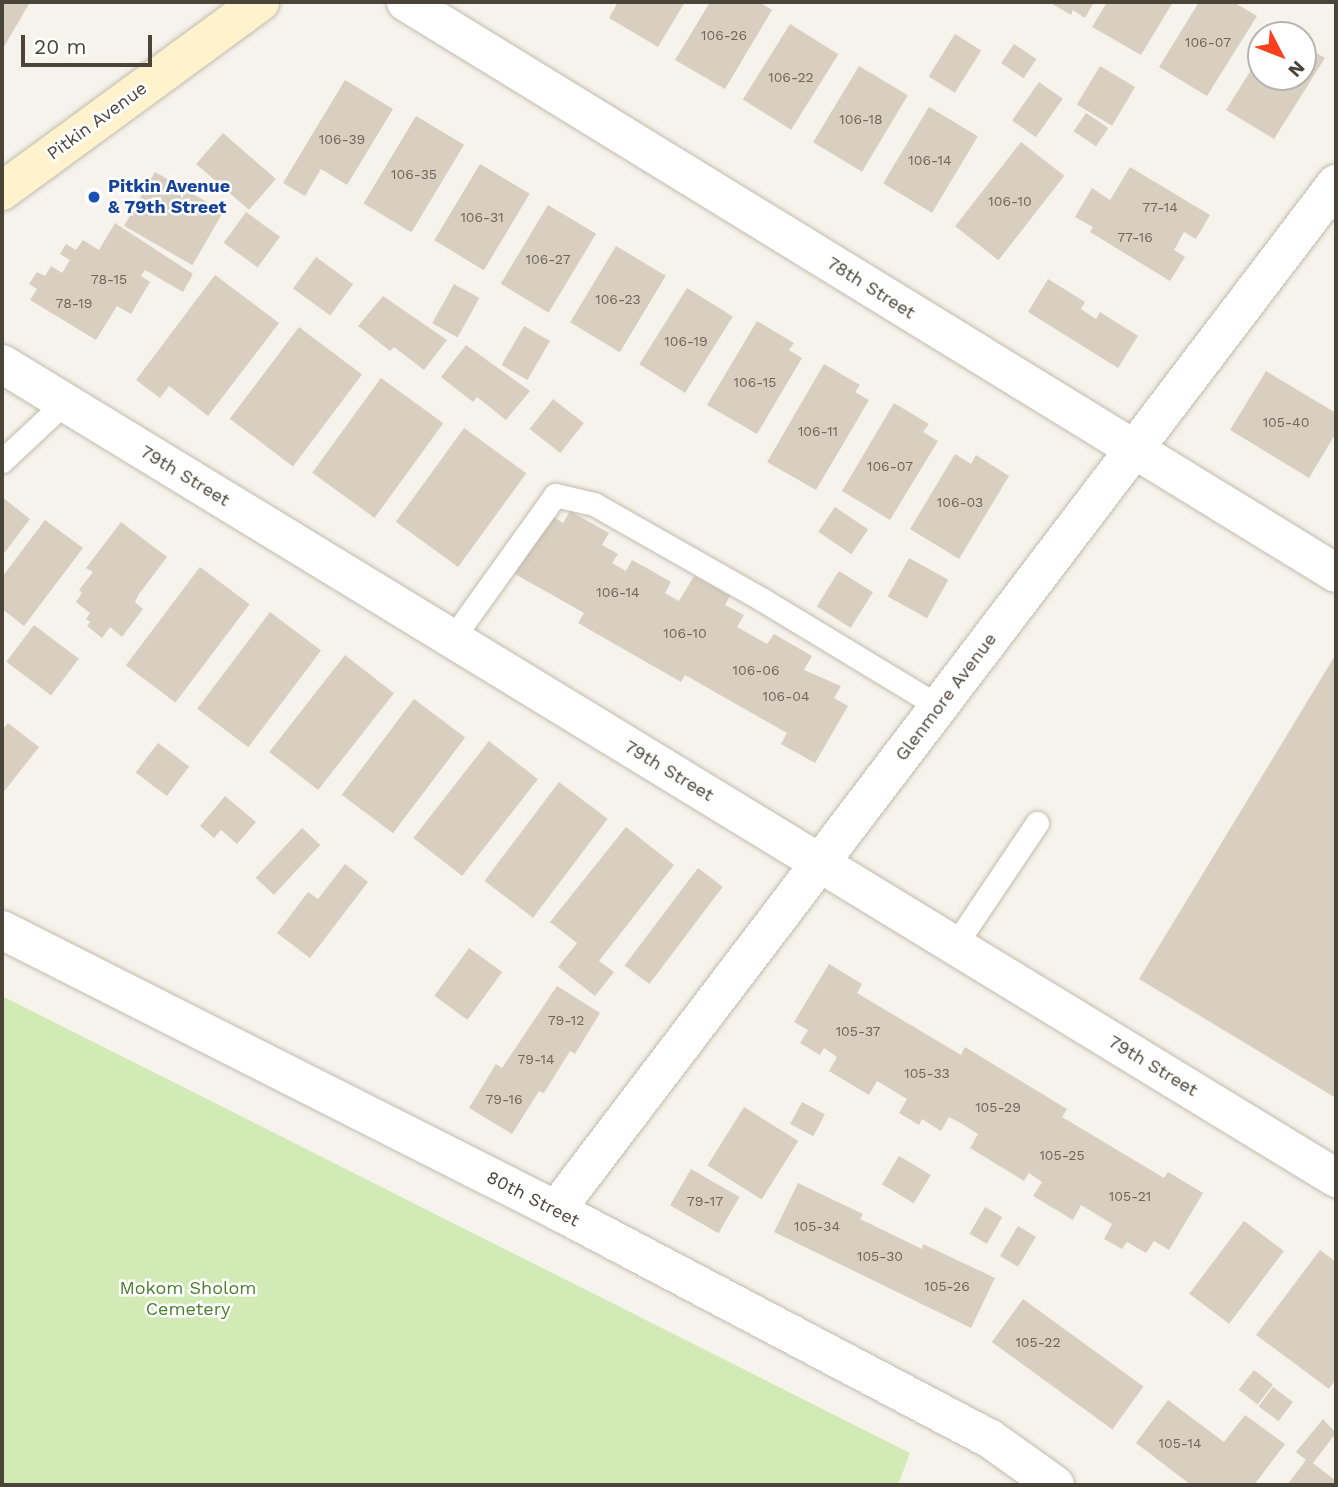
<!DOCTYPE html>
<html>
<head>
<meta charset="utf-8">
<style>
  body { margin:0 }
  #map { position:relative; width:1338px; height:1487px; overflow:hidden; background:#f6f3ec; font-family:"Work Sans",sans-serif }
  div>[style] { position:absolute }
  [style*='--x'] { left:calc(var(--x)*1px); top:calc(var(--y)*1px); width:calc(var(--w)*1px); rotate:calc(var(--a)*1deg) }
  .green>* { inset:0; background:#d2eab5 }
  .building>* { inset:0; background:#d8cfc1; transform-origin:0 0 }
  .roads { filter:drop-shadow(0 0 2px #c2bbae) drop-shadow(0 0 2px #c2bbae) }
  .lane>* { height:23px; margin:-11.5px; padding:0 11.5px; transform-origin:11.5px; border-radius:11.5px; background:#fff }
  .street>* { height:38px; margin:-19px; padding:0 19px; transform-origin:19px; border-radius:19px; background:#fff }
  .secondary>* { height:38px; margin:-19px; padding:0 19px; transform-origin:19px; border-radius:19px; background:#fff3cd }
  .dots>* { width:19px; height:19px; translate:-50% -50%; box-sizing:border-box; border:4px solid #fff; border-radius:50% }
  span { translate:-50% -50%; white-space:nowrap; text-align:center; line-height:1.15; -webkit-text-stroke:5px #fff; paint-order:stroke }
  .number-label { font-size:14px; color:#6e675b }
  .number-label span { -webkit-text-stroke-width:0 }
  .street-label { font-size:18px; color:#4b4439 }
  .transit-label { font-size:18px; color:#164399; font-weight:700 }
  .left { translate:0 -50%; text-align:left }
  .park-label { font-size:18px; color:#4a7f2a }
  .frame { position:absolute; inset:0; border:4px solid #4b4439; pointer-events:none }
  .north { position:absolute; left:1247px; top:21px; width:70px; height:70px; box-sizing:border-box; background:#fff; border:2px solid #b7b4b0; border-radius:50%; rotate:132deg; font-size:19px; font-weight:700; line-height:28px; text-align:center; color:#4b4439 }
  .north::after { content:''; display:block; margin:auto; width:24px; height:32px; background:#fc3f1d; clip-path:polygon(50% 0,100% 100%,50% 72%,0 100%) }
  .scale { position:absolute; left:21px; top:35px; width:131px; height:32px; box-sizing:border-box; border:4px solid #4b4439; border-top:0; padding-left:9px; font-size:21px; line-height:24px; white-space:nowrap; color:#4b4439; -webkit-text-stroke:5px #fff; paint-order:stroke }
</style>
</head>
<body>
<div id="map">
  <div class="green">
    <i style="clip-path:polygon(2px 996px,910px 1453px,898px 1485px,2px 1485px)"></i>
  </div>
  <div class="building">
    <i style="clip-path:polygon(2px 2px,29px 4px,2px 50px)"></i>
    <i style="clip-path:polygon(618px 2px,685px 2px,658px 47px,609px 18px)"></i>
    <i style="clip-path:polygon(710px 2px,759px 2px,772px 10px,725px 89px,675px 60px)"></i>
    <i style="clip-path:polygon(1049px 2px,1094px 2px,1085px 18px,1073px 10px,1071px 15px)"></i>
    <i style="clip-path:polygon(1107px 2px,1173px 2px,1141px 55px,1092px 27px)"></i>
    <i style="clip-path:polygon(1199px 2px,1233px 2px,1257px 16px,1207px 96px,1159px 67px)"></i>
    <i style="left:790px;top:24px;width:57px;height:89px;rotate:32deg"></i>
    <i style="left:955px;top:34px;width:31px;height:50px;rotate:32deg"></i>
    <i style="left:1014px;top:44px;width:27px;height:23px;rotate:34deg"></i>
    <i style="clip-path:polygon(1303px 45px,1325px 58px,1274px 139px,1226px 110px,1261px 54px,1261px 77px,1303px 77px)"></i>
    <i style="left:859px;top:66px;width:57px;height:89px;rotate:31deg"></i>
    <i style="left:1100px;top:66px;width:41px;height:45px;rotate:31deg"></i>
    <i style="clip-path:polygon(345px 80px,393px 109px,347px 185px,321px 169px,305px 196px,283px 183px)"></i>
    <i style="left:1039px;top:82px;width:29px;height:47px;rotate:35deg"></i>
    <i style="left:929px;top:107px;width:57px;height:89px;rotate:31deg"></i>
    <i style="left:1086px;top:113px;width:27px;height:22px;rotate:34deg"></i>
    <i style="left:416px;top:116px;width:56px;height:102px;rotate:31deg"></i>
    <i style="left:223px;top:133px;width:70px;height:41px;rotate:41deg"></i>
    <i style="left:1021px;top:142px;width:55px;height:107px;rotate:38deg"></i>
    <i style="left:480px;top:164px;width:58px;height:89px;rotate:31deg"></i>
    <i style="clip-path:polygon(1130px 167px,1210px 215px,1196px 239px,1184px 232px,1174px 250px,1185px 257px,1170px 281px,1090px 232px,1093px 227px,1075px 217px,1092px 188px,1110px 200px)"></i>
    <i style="left:155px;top:172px;width:79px;height:62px;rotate:30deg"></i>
    <i style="left:548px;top:205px;width:56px;height:92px;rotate:31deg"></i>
    <i style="left:246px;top:212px;width:42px;height:38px;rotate:36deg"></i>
    <i style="clip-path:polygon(115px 223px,193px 274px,183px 292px,145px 270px,141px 276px,150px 282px,131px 314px,117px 306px,96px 340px,30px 300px,37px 289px,29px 284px,37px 272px,45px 276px,51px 266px,62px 273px,70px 260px,60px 254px,66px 244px,76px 250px,83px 240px,99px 250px)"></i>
    <i style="left:616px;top:246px;width:58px;height:89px;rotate:31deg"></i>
    <i style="left:316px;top:257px;width:46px;height:39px;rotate:36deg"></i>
    <i style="clip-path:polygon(215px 275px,279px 323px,208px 416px,169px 386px,160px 398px,136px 380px)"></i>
    <i style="clip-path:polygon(1048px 279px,1085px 302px,1081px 309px,1096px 319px,1100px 312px,1138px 336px,1118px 368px,1028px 312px)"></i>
    <i style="left:454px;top:284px;width:29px;height:45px;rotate:29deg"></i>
    <i style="left:687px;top:288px;width:54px;height:90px;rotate:32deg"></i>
    <i style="clip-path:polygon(383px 296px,447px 340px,424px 370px,394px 347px,390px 351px,358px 326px)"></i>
    <i style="clip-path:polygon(757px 321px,794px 343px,789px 350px,802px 358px,757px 434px,707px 405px)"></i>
    <i style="left:524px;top:326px;width:30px;height:45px;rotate:30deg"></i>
    <i style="left:299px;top:327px;width:79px;height:115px;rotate:37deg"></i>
    <i style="clip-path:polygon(466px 345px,530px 391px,506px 420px,477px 397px,473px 402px,441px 377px)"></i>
    <i style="clip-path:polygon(824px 364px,860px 385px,855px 392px,869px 400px,816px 490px,767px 462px)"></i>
    <i style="clip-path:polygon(1266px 371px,1336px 413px,1336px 433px,1309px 478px,1230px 430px)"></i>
    <i style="left:381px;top:378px;width:77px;height:117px;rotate:36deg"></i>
    <i style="left:553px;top:399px;width:39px;height:38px;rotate:38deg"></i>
    <i style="clip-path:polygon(894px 403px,929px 424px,923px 432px,938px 441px,890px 520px,842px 491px)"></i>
    <i style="left:464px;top:428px;width:77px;height:116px;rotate:36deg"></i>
    <i style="clip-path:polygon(955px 454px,971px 464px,976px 455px,1009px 476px,959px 559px,910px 529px)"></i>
    <i style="clip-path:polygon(2px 497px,30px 519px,2px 556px)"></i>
    <i style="left:835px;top:507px;width:40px;height:30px;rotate:34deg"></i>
    <i style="clip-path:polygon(570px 511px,609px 533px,602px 545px,618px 554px,612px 563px,626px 571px,632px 560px,652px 571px,671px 582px,665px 593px,679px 601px,694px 576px,730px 596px,725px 605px,744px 615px,737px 627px,767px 644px,774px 634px,812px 656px,804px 670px,841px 686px,834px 698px,848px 706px,815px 763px,781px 744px,787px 733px,685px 675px,681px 682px,578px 623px,584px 613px,515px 574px,549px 514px,563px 523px)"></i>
    <i style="clip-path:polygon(45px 520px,83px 548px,24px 626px,2px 609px,2px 577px)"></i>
    <i style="clip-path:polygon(121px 522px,167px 557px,139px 594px,135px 602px,143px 609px,122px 637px,110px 627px,102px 638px,87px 626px,90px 622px,86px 619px,90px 613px,76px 602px,82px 593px,79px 590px,93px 572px,86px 568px)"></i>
    <i style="left:909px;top:558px;width:45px;height:44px;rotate:29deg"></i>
    <i style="left:200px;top:567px;width:62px;height:123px;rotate:37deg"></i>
    <i style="left:839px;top:571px;width:40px;height:42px;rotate:32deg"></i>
    <i style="left:270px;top:612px;width:64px;height:121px;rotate:37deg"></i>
    <i style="left:34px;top:625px;width:56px;height:46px;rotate:37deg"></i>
    <i style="clip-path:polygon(1336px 654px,1336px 1098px,1139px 979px)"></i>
    <i style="left:345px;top:655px;width:62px;height:123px;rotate:38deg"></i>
    <i style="left:414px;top:699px;width:64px;height:120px;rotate:37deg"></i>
    <i style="clip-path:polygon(8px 723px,39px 747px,2px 794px,2px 730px)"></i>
    <i style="left:489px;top:741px;width:62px;height:123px;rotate:38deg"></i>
    <i style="left:158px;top:743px;width:39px;height:37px;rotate:37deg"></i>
    <i style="left:559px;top:782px;width:61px;height:124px;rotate:37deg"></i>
    <i style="clip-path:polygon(225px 796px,256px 822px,237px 844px,221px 830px,214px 838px,200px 826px)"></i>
    <i style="clip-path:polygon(626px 827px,674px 865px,599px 961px,614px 972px,595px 996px,558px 967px,577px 943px,550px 922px)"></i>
    <i style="left:302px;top:828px;width:25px;height:68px;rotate:43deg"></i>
    <i style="clip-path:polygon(345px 864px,368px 882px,310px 958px,277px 933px,308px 892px,318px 899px)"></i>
    <i style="left:698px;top:868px;width:31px;height:122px;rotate:37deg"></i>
    <i style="left:469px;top:948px;width:41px;height:59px;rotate:36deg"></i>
    <i style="clip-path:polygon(829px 964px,862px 984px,857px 993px,961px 1055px,965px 1047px,1067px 1109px,1062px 1117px,1164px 1178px,1168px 1172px,1203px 1193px,1169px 1250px,1154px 1241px,1146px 1253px,1127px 1242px,1122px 1249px,1104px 1239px,1112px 1224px,1081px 1205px,1073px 1220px,1033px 1196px,1042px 1182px,1029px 1173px,1024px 1181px,970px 1148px,978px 1134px,964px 1125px,949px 1117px,941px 1131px,922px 1119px,919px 1125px,899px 1113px,907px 1099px,877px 1081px,869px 1095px,829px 1071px,837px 1057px,824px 1048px,820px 1055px,800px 1043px,808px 1030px,794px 1022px)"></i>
    <i style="clip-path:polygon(557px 986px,600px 1013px,575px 1054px,570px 1051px,544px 1093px,539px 1091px,512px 1134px,469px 1108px,496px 1064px,502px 1068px)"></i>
    <i style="left:802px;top:1102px;width:26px;height:25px;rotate:28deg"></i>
    <i style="left:744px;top:1107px;width:64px;height:69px;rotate:32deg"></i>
    <i style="left:899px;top:1156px;width:37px;height:33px;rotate:31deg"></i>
    <i style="left:691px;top:1169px;width:56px;height:42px;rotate:30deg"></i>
    <i style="clip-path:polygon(798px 1183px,863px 1214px,860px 1219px,922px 1249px,923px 1244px,995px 1278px,971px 1328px,774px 1232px)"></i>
    <i style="left:985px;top:1207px;width:20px;height:31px;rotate:30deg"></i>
    <i style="left:1244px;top:1221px;width:50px;height:91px;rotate:37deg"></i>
    <i style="left:1018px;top:1226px;width:21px;height:35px;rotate:31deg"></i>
    <i style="clip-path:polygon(1320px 1250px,1336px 1262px,1336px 1379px,1329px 1389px,1256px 1335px)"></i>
    <i style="left:1023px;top:1299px;width:149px;height:53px;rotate:36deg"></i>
    <i style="left:1254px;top:1370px;width:24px;height:25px;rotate:38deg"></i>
    <i style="left:1273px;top:1387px;width:25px;height:24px;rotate:37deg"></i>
    <i style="clip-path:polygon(1168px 1400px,1224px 1442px,1245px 1415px,1285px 1444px,1254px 1485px,1191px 1485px,1136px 1443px)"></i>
    <i style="clip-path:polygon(1323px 1419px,1336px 1433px,1313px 1463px,1336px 1481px,1336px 1485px,1287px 1485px,1306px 1460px,1296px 1452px)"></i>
  </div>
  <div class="roads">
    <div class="lane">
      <i style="--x:2;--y:461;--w:86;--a:-43.1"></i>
      <i style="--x:452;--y:639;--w:177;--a:-54.4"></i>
      <i style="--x:555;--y:495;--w:40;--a:13"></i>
      <i style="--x:594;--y:504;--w:194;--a:29.6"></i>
      <i style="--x:763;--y:600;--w:205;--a:31.2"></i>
      <i style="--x:955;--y:945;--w:147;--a:-56.1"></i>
    </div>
    <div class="street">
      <i style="--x:406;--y:2;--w:1091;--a:31.55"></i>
      <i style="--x:2;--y:364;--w:1563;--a:31.39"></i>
      <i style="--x:2;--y:930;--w:621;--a:26.81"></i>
      <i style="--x:556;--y:1210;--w:489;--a:27.8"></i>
      <i style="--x:989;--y:1438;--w:81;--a:35.5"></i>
      <i style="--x:556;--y:1210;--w:1289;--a:-52.76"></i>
    </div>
    <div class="secondary">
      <i style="--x:2;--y:191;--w:320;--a:-36.2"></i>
    </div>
  </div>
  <div class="dots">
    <i style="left:94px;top:197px;background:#1a4fb4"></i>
  </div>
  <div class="number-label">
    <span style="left:724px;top:35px">106-26</span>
    <span style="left:1208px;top:42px">106-07</span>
    <span style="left:791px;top:77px">106-22</span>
    <span style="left:861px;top:119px">106-18</span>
    <span style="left:342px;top:139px">106-39</span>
    <span style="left:930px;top:160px">106-14</span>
    <span style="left:414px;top:174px">106-35</span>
    <span style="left:1010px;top:201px">106-10</span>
    <span style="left:1160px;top:207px">77-14</span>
    <span style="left:482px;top:217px">106-31</span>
    <span style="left:1135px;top:237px">77-16</span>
    <span style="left:548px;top:259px">106-27</span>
    <span style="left:109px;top:279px">78-15</span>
    <span style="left:618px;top:299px">106-23</span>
    <span style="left:74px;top:303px">78-19</span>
    <span style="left:686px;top:341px">106-19</span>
    <span style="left:755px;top:382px">106-15</span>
    <span style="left:1286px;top:422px">105-40</span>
    <span style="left:818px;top:431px">106-11</span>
    <span style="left:890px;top:466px">106-07</span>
    <span style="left:960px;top:502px">106-03</span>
    <span style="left:618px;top:592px">106-14</span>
    <span style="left:685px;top:633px">106-10</span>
    <span style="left:756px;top:670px">106-06</span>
    <span style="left:786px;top:696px">106-04</span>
    <span style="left:566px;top:1020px">79-12</span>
    <span style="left:858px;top:1031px">105-37</span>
    <span style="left:536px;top:1059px">79-14</span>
    <span style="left:927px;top:1073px">105-33</span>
    <span style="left:504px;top:1099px">79-16</span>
    <span style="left:998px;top:1107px">105-29</span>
    <span style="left:1062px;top:1155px">105-25</span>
    <span style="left:1130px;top:1196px">105-21</span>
    <span style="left:705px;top:1201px">79-17</span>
    <span style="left:817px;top:1226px">105-34</span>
    <span style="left:880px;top:1256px">105-30</span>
    <span style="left:947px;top:1286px">105-26</span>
    <span style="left:1038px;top:1342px">105-22</span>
    <span style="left:1180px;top:1443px">105-14</span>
  </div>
  <div class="street-label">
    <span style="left:97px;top:121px;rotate:-36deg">Pitkin Avenue</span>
    <span style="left:871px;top:288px;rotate:32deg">78th Street</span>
    <span style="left:185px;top:476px;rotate:31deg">79th Street</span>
    <span style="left:946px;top:697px;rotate:-53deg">Glenmore Avenue</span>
    <span style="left:669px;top:771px;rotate:31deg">79th Street</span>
    <span style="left:1153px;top:1066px;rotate:31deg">79th Street</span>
    <span style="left:533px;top:1199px;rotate:27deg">80th Street</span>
  </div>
  <div class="transit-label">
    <span class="left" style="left:108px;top:197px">Pitkin Avenue<br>&amp; 79th Street</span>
  </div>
  <div class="park-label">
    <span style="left:188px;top:1299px">Mokom Sholom<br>Cemetery</span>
  </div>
  <div class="frame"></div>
  <div class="north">N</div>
  <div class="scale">20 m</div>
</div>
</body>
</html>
